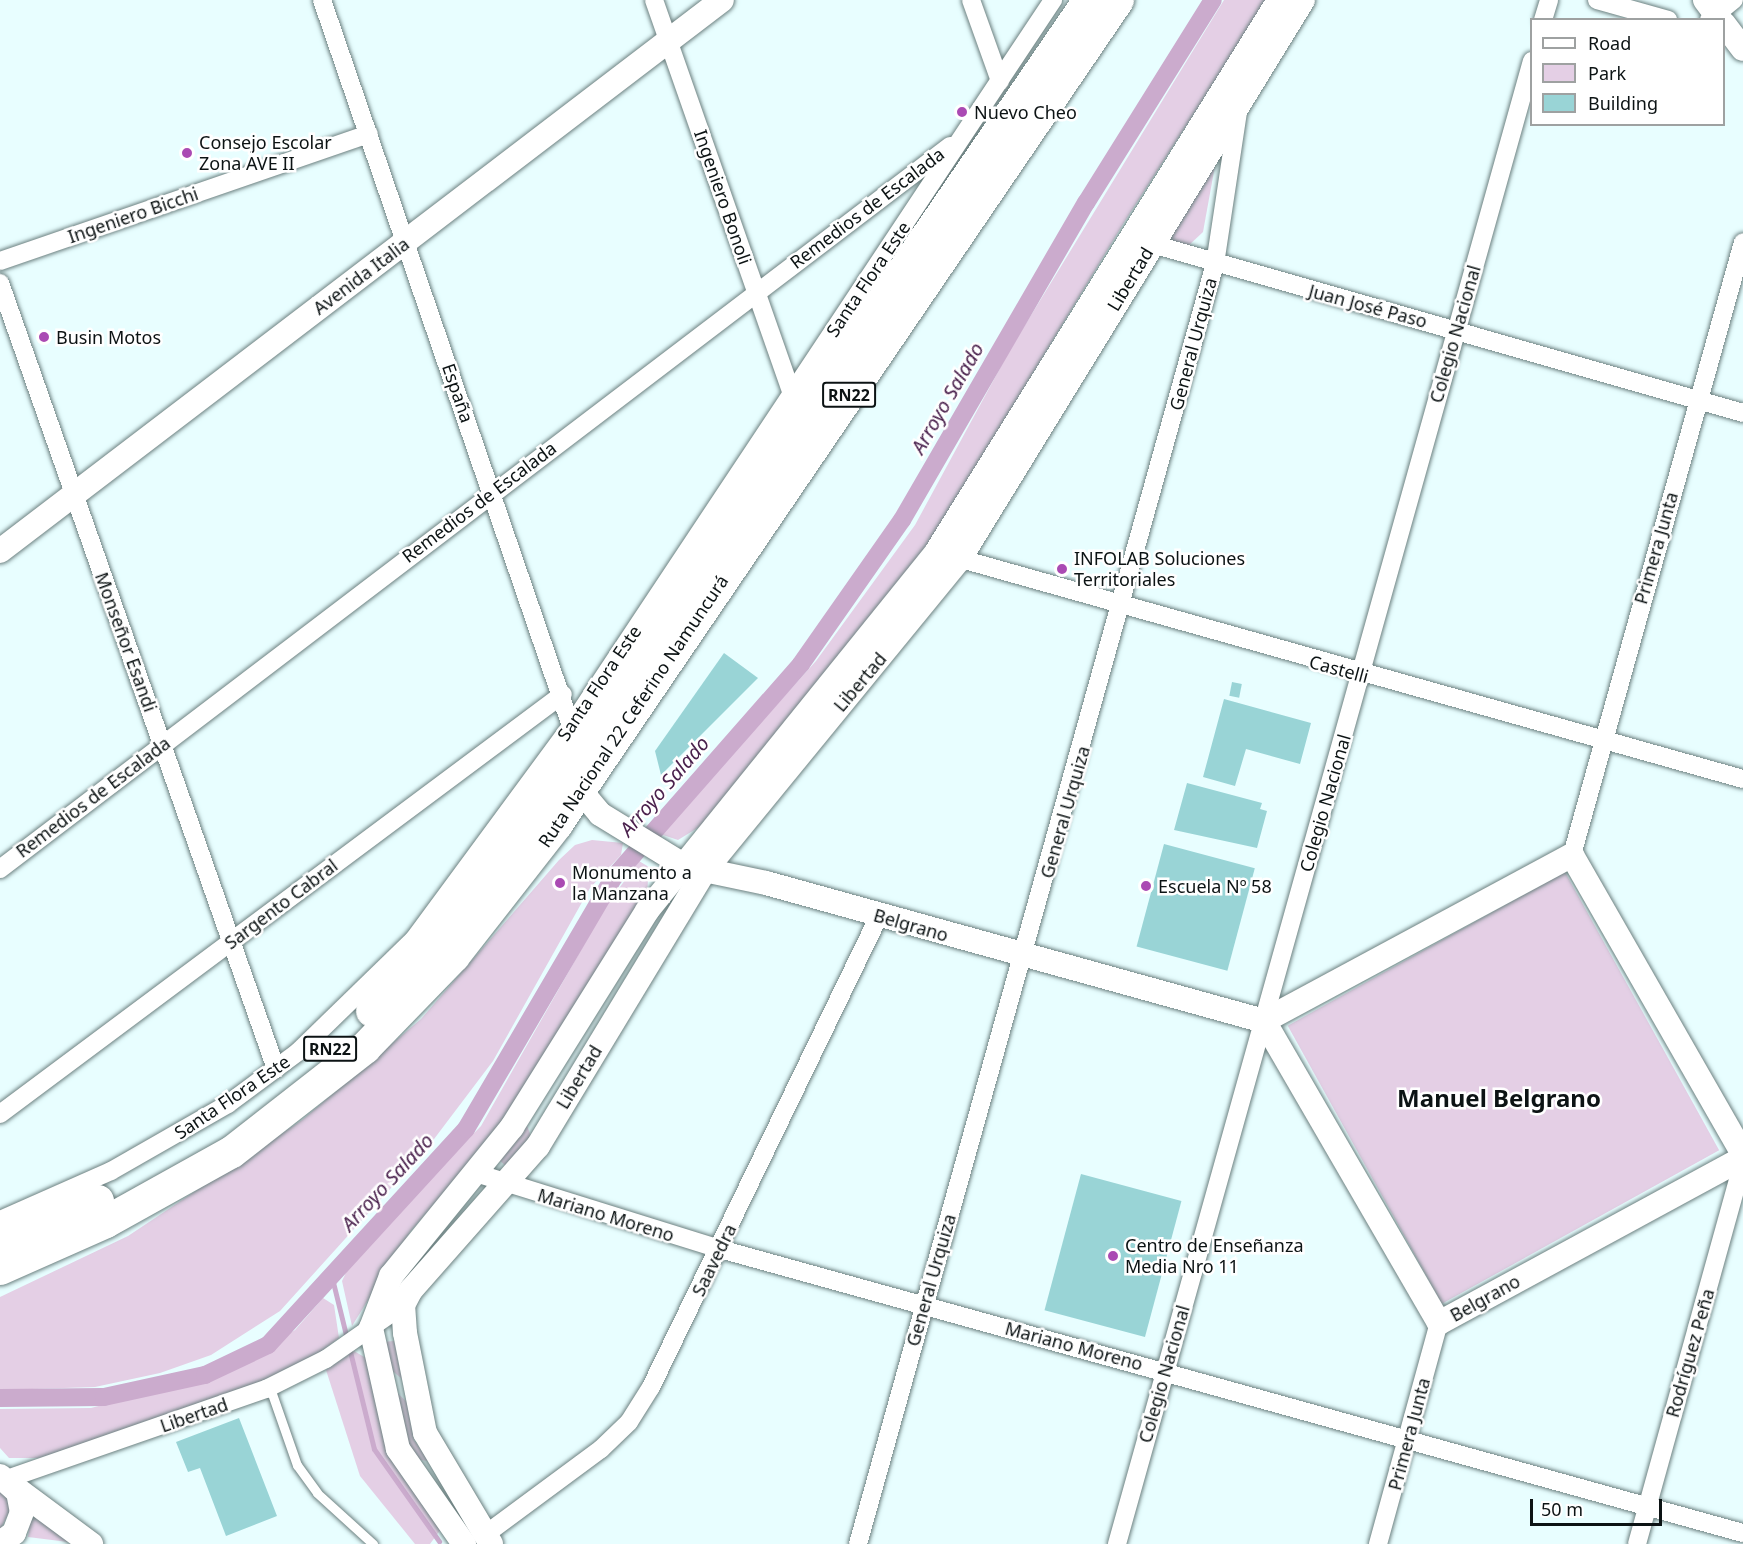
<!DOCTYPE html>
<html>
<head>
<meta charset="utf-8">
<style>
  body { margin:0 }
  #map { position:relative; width:1743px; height:1544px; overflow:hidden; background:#e8feff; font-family:"Noto Sans",sans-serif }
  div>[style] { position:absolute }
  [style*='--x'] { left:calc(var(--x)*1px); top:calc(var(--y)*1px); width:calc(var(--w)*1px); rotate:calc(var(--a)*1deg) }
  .green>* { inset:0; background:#e4cfe5; transform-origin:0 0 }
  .stream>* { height:5px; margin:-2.5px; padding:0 2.5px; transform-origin:2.5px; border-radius:2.5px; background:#cbabcd }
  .canal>* { height:18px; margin:-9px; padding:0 9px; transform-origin:9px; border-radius:9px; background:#cbabcd }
  .building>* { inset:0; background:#99d4d6; transform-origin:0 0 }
  .roads { filter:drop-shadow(0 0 2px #6c8080) drop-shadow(0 0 2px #6c8080) }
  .lane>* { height:9px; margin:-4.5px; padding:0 4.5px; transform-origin:4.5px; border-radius:4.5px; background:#fff }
  .street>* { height:18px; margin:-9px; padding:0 9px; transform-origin:9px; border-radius:9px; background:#fff }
  .secondary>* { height:24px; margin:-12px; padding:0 12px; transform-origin:12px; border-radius:12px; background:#fff }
  .highway>* { height:32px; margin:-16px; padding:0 16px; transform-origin:16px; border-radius:16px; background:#fff }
  .dots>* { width:16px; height:16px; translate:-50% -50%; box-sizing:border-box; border:3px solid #fff; border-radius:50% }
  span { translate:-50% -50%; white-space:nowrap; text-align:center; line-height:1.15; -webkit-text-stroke:5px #fff; paint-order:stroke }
  .shield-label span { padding:2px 4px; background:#fff; border:2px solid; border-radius:4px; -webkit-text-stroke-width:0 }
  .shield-label { font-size:16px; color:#0c1314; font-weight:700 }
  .poi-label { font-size:18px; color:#0c1314 }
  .left { translate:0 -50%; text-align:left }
  .street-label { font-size:18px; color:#0c1314 }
  .water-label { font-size:20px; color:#4a214d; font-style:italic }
  .district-label { font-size:24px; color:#0c1314; font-weight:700 }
  .legend { position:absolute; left:1530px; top:18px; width:195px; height:108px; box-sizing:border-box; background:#fff; border:2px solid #9ea1a1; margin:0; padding:8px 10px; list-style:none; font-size:18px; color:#0c1314 }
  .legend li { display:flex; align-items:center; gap:12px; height:30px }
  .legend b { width:30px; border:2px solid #9ea1a1 }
  .scale { position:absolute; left:1530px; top:1499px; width:132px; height:27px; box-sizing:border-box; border:3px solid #0c1314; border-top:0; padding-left:8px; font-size:18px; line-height:21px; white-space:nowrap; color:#0c1314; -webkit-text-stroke:4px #fff; paint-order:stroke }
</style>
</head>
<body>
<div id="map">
  <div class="green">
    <i style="clip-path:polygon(1224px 0,1267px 0,1125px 221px,917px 565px,704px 824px,678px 840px,654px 832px,692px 799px,816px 661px,915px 525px,1011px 348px)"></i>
    <i style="clip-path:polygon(1216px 160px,1203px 232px,1187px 247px,1173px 245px,1170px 236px)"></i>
    <i style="clip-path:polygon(592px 840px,623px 843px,621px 855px,590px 888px,493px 1061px,428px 1147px,280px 1311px,211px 1355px,160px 1373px,95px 1387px,0 1390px,0 1297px,128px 1236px,302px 1120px,421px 1019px,559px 860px,575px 845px)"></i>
    <i style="clip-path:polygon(639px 861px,649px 867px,647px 894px,505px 1122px,410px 1232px,352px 1326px,342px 1281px,353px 1258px,481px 1126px,606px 906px)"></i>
    <i style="left:1565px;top:872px;width:318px;height:317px;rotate:61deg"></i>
    <i style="clip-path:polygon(526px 1123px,532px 1139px,507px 1167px,497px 1158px)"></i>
    <i style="clip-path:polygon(323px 1298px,334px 1305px,339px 1338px,303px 1365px,255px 1388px,39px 1458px,9px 1458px,0 1448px,0 1409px,91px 1408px,222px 1374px,295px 1330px)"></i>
    <i style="clip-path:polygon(394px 1341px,402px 1379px,389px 1368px,383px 1342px)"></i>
    <i style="clip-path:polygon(354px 1351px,366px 1358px,441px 1529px,430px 1544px,415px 1544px,360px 1476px,326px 1370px)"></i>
    <i style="clip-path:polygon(394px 1390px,407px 1402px,414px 1440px,429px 1461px,412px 1459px)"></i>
    <i style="clip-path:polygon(0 1487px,12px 1507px,0 1530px)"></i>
    <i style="clip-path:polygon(31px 1513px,67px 1540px,68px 1542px,28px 1537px)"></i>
  </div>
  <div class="stream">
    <i style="--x:332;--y:1278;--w:176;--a:76.2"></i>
    <i style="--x:374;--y:1449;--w:113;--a:54.8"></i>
  </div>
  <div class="canal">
    <i style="--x:0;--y:1398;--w:104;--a:-0.6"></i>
    <i style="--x:104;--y:1397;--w:103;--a:-12.3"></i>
    <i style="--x:205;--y:1375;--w:70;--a:-25.5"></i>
    <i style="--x:268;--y:1345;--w:293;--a:-47.5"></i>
    <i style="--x:466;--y:1129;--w:292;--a:-59.6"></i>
    <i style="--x:614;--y:877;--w:283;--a:-48.7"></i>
    <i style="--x:801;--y:664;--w:176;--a:-55"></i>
    <i style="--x:902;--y:520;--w:367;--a:-59.9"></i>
    <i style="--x:1086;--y:203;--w:239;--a:-58"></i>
  </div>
  <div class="building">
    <i style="clip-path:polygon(724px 653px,758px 678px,661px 775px,655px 751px)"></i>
    <i style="left:1232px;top:682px;width:10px;height:14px;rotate:11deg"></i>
    <i style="clip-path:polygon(1224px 699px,1311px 723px,1300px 764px,1246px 749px,1235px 786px,1203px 777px)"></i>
    <i style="clip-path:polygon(1187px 783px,1262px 803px,1260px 809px,1267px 811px,1257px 848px,1174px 830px)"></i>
    <i style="left:1164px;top:844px;width:94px;height:106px;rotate:15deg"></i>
    <i style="left:1081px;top:1174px;width:104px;height:141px;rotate:15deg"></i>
    <i style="clip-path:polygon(239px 1418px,277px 1516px,226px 1536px,200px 1468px,188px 1472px,176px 1442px)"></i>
  </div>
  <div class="roads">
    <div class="lane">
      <i style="--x:270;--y:1388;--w:82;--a:70.7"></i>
      <i style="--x:297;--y:1465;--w:34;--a:54"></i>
      <i style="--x:317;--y:1493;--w:76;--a:42.3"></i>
    </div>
    <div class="street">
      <i style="--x:322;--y:0;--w:774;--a:71.07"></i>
      <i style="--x:654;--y:0;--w:417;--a:70.7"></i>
      <i style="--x:971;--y:0;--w:86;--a:70.3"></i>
      <i style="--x:1597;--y:0;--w:74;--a:15.7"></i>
      <i style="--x:1543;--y:20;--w:21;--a:-73"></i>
      <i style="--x:1709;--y:20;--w:32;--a:-39"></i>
      <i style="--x:1142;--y:241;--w:625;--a:15.97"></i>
      <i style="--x:0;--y:261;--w:390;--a:-19"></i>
      <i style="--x:0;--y:283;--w:833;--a:70.65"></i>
      <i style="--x:947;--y:555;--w:827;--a:15.72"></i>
      <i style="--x:1572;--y:855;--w:636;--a:-74.41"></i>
      <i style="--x:0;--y:869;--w:1194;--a:-37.27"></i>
      <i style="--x:0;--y:1114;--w:702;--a:-36.72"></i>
      <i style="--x:476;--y:1173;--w:256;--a:17.3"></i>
      <i style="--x:720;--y:1249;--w:1062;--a:15.52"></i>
      <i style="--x:0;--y:1220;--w:121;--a:-23.8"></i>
      <i style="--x:111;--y:1171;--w:135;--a:-29.8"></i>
      <i style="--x:228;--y:1104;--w:87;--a:-36.6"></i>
      <i style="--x:298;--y:1052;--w:162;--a:-44.2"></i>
      <i style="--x:414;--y:939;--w:268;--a:-53.6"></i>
      <i style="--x:573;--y:723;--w:868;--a:-56.42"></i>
      <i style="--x:7;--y:1479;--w:274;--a:-19.2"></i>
      <i style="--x:266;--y:1389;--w:67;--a:-26.6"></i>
      <i style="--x:326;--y:1359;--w:94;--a:-35"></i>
      <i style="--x:486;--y:1534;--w:143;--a:-36.5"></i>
      <i style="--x:601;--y:1449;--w:39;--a:-44"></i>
      <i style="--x:629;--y:1422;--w:41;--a:-57.8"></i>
      <i style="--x:651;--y:1387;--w:523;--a:-64.17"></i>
      <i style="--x:858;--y:1544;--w:1329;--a:-74.42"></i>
      <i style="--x:1215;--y:264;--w:154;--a:-81.4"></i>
      <i style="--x:1117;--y:1544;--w:1540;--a:-74.37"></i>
      <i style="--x:1378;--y:1544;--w:229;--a:-74.6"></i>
      <i style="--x:1637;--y:1544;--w:395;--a:-74.5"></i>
    </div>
    <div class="secondary">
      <i style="--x:1705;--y:0;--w:25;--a:53"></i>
      <i style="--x:1724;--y:24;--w:31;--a:53"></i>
      <i style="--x:0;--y:551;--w:908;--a:-37.35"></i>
      <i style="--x:580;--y:790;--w:31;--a:50"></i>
      <i style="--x:600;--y:814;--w:100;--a:31.5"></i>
      <i style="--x:685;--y:866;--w:83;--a:11.9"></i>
      <i style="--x:766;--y:883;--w:517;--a:15.49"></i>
      <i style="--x:1743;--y:1154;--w:344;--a:-119.8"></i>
      <i style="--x:1572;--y:855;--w:350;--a:151.7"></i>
      <i style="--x:1264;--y:1021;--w:349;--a:59.9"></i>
      <i style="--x:1439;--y:1323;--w:346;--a:-28.5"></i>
      <i style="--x:0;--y:1476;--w:24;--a:42"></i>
      <i style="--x:18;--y:1492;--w:20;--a:79"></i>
      <i style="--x:22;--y:1512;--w:22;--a:111"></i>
      <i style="--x:14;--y:1533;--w:17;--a:144"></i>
      <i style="--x:14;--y:1487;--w:96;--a:36.5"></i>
      <i style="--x:464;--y:1544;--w:116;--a:-124.8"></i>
      <i style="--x:398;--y:1449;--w:124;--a:-102.6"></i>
      <i style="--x:371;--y:1328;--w:56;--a:-69"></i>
      <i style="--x:391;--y:1276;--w:192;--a:-50.9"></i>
      <i style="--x:512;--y:1127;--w:255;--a:-58"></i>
      <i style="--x:647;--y:911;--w:462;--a:-51.1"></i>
      <i style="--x:937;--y:551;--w:649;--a:-58.17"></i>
      <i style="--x:491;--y:1544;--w:129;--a:-120.7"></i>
      <i style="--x:425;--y:1433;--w:102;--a:-101.3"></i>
      <i style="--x:405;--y:1333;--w:28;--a:-94"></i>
      <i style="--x:403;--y:1305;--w:17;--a:-62"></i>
      <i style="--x:411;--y:1290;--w:192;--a:-48.6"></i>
      <i style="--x:538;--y:1146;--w:324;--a:-58.8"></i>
      <i style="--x:706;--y:869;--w:399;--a:-50.7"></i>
      <i style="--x:959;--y:560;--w:657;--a:-58.44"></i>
    </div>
    <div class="highway">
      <i style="--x:372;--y:1011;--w:167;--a:-48.7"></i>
      <i style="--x:482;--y:886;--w:1074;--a:-55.58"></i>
      <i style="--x:0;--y:1244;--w:107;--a:-23.7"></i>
      <i style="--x:0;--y:1269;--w:116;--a:-23.9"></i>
      <i style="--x:106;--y:1222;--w:144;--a:-29.1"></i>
      <i style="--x:232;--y:1152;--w:169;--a:-38"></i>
      <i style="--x:365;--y:1048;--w:128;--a:-45.9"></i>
      <i style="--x:454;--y:956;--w:167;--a:-52"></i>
      <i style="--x:557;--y:824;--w:997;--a:-55.75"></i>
    </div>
  </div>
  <div class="dots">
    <i style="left:962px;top:112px;background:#aa4ab3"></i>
    <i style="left:187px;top:153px;background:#aa4ab3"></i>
    <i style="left:44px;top:337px;background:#aa4ab3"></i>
    <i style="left:1062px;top:569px;background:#aa4ab3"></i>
    <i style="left:560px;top:883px;background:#aa4ab3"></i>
    <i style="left:1146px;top:886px;background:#aa4ab3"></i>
    <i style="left:1113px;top:1256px;background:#aa4ab3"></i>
  </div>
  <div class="shield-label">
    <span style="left:849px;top:395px">RN22</span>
    <span style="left:330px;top:1049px">RN22</span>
  </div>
  <div class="poi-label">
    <span class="left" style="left:974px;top:112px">Nuevo Cheo</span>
    <span class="left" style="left:199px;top:153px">Consejo Escolar<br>Zona AVE II</span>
    <span class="left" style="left:56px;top:337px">Busin Motos</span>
    <span class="left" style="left:1074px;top:569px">INFOLAB Soluciones<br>Territoriales</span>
    <span class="left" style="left:572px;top:883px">Monumento a<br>la Manzana</span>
    <span class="left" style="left:1158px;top:886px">Escuela Nº 58</span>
    <span class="left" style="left:1125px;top:1256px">Centro de Enseñanza<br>Media Nro 11</span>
  </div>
  <div class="street-label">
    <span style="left:723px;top:197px;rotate:71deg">Ingeniero Bonoli</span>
    <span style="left:867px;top:208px;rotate:-37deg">Remedios de Escalada</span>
    <span style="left:133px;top:215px;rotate:-19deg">Ingeniero Bicchi</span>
    <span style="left:361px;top:276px;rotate:-37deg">Avenida Italia</span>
    <span style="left:868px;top:279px;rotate:-56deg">Santa Flora Este</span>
    <span style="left:1130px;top:279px;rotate:-59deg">Libertad</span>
    <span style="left:1368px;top:306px;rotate:15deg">Juan José Paso</span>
    <span style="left:1455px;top:334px;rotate:-74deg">Colegio Nacional</span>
    <span style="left:1193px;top:344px;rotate:-75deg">General Urquiza</span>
    <span style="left:458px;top:393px;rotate:71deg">España</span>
    <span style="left:479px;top:502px;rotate:-37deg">Remedios de Escalada</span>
    <span style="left:1656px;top:548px;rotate:-74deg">Primera Junta</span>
    <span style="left:126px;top:642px;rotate:70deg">Monseñor Esandi</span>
    <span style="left:1339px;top:669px;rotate:15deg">Castelli</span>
    <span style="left:860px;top:682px;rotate:-50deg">Libertad</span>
    <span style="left:599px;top:683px;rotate:-56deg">Santa Flora Este</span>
    <span style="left:633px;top:711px;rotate:-56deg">Ruta Nacional 22 Ceferino Namuncurá</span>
    <span style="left:93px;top:797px;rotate:-37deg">Remedios de Escalada</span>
    <span style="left:1325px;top:803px;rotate:-74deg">Colegio Nacional</span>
    <span style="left:1065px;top:812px;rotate:-74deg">General Urquiza</span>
    <span style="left:281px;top:904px;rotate:-37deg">Sargento Cabral</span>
    <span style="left:911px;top:925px;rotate:16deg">Belgrano</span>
    <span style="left:579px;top:1077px;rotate:-59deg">Libertad</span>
    <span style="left:232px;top:1097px;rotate:-34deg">Santa Flora Este</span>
    <span style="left:606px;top:1215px;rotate:17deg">Mariano Moreno</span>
    <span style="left:714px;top:1260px;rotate:-64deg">Saavedra</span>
    <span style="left:931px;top:1280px;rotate:-74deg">General Urquiza</span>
    <span style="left:1485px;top:1298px;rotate:-29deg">Belgrano</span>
    <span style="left:1074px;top:1346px;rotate:15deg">Mariano Moreno</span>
    <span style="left:1690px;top:1353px;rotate:-74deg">Rodríguez Peña</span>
    <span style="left:1164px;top:1374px;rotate:-74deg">Colegio Nacional</span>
    <span style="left:194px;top:1415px;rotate:-19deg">Libertad</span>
    <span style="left:1409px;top:1434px;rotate:-75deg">Primera Junta</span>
  </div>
  <div class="water-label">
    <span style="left:947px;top:398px;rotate:-60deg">Arroyo Salado</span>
    <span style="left:664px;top:786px;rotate:-49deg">Arroyo Salado</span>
    <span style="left:387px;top:1182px;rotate:-47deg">Arroyo Salado</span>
  </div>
  <div class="district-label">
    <span style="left:1499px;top:1098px">Manuel Belgrano</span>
  </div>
  <ul class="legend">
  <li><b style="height:8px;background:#fff"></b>Road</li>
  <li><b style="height:16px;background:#e4cfe5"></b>Park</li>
  <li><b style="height:16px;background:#99d4d6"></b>Building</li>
  </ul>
  <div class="scale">50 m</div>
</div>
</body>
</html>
